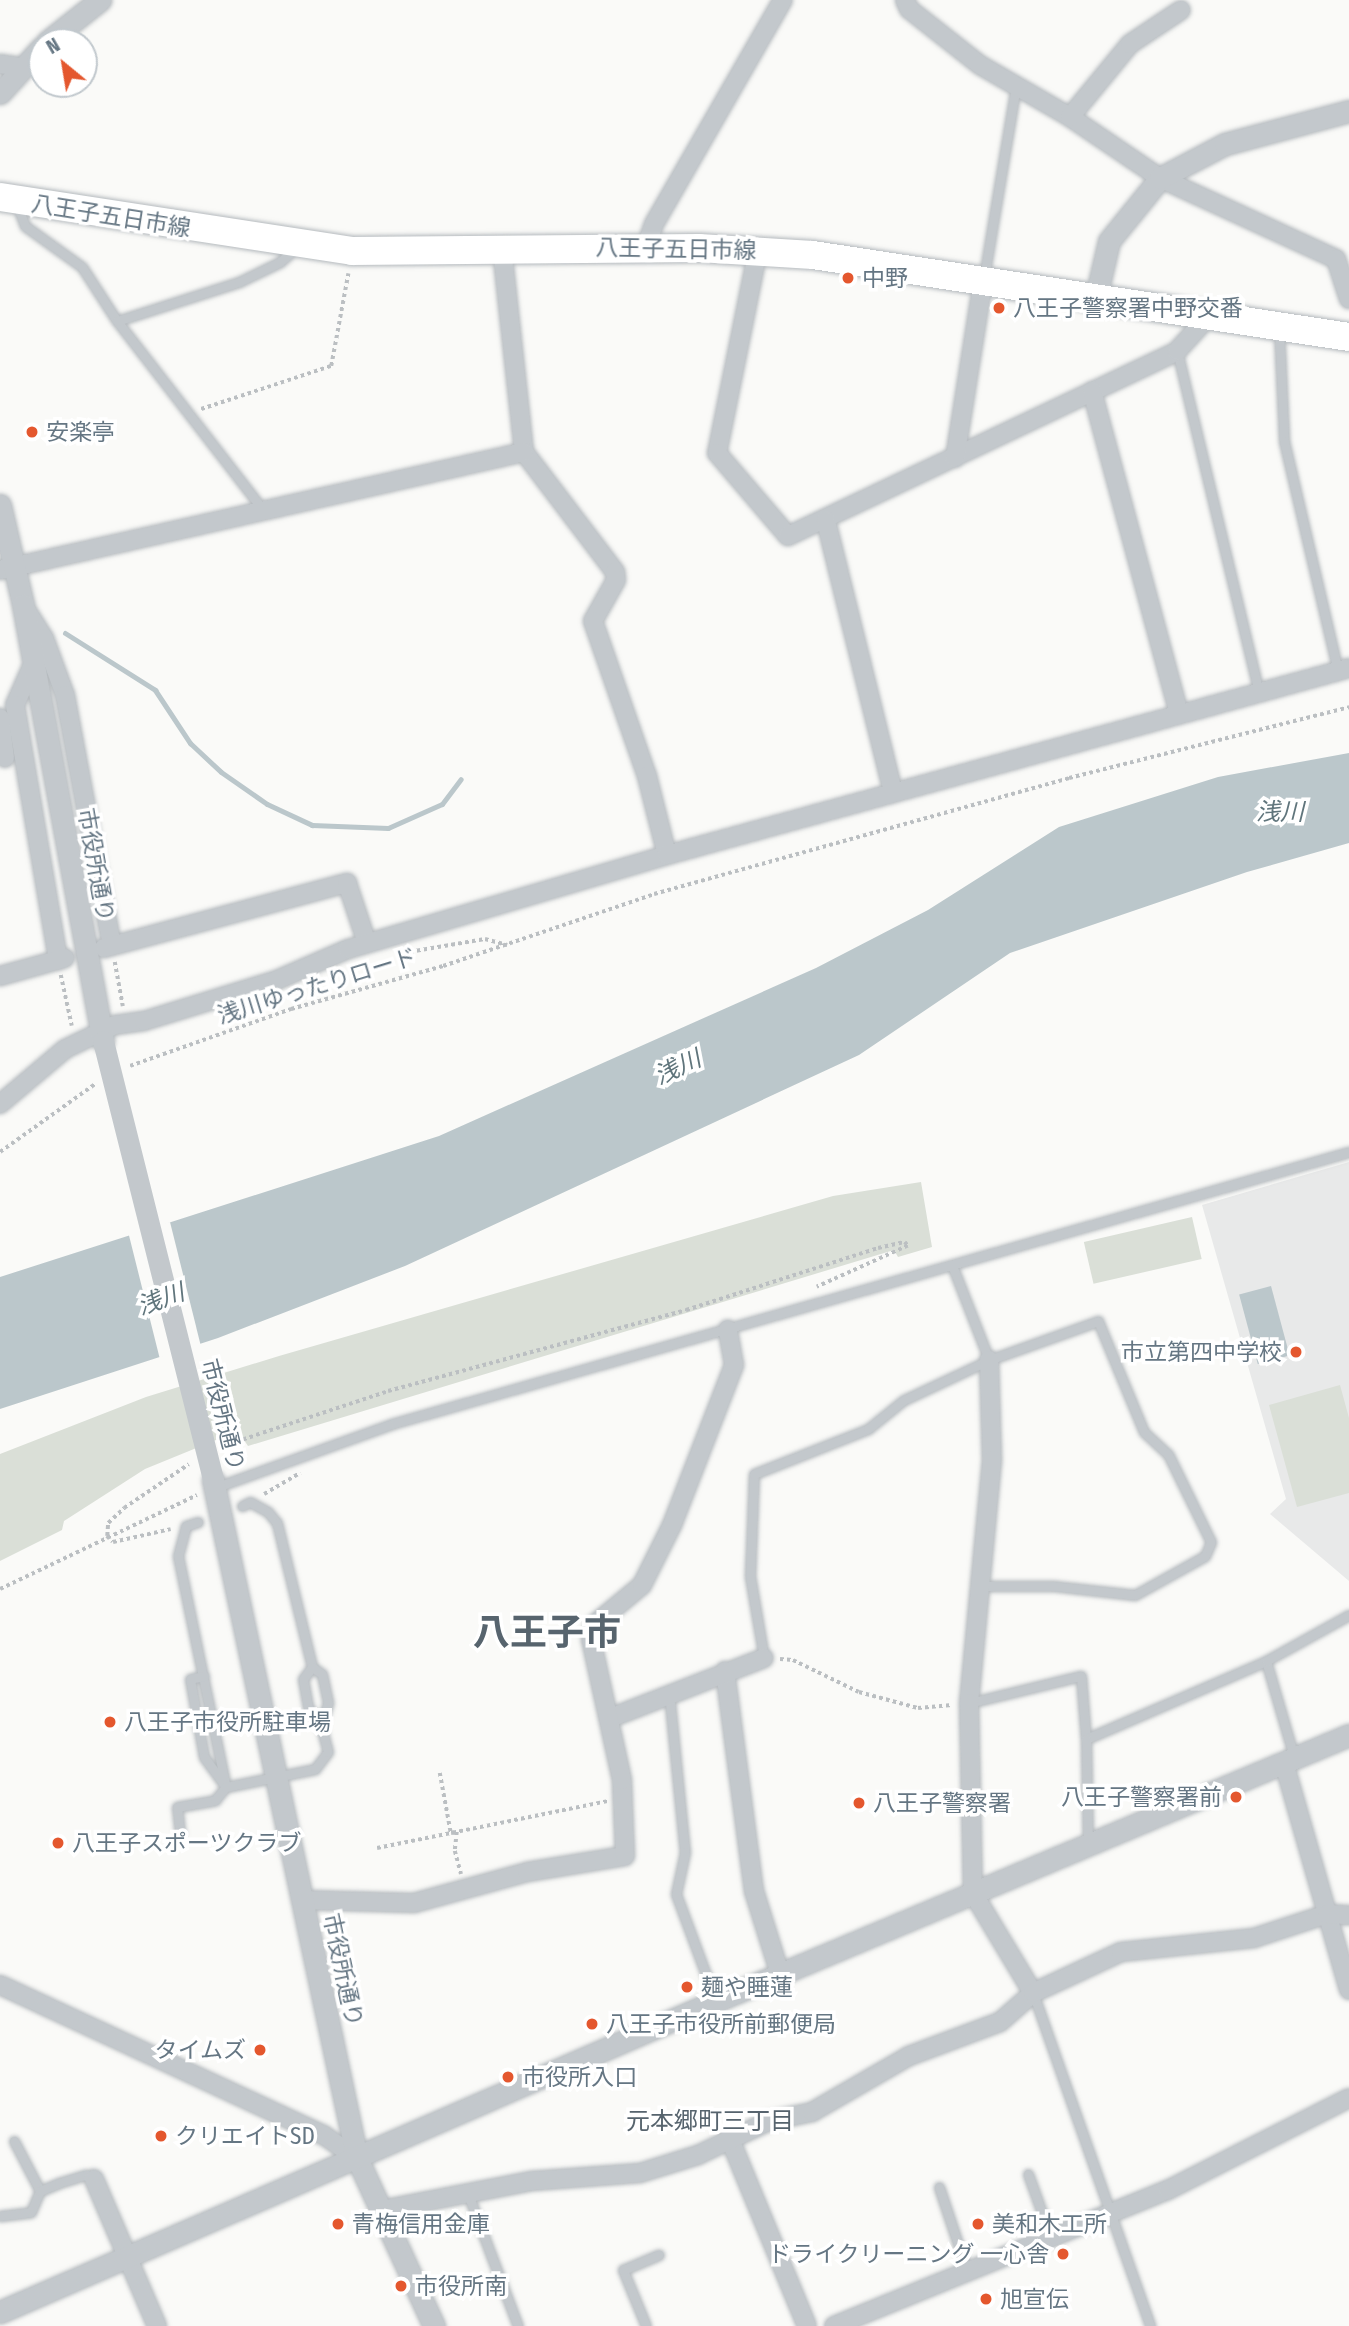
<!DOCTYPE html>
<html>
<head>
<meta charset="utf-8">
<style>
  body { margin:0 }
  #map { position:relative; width:1349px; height:2326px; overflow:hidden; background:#fafaf8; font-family:"Fira Sans Condensed","Noto Sans JP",sans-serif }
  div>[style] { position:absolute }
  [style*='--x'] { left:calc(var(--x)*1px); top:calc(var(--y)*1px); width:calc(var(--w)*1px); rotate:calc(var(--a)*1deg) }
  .built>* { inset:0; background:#e8e9e9 }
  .green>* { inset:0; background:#dadfd7; transform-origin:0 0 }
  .water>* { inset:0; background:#bbc7cb; transform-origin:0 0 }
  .pier>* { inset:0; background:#fafaf8; transform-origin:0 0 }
  .stream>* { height:5px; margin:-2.5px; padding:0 2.5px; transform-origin:2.5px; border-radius:2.5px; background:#bbc7cb }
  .path>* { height:3.5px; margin-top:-1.75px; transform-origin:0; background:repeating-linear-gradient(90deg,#bbbfc2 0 3.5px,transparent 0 7px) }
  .roads { filter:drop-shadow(0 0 2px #b5babe) drop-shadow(0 0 2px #b5babe) }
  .service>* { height:9px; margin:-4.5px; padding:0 4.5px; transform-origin:4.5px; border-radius:4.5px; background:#c3c8cc }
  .minor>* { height:18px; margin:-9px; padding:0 9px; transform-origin:9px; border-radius:9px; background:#c3c8cc }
  .tertiary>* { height:21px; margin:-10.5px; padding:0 10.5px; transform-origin:10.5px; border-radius:10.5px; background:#c3c8cc }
  .primary>* { height:28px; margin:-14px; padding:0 14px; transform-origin:14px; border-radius:14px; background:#fff }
  .tertiary-bridge>* { height:21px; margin:-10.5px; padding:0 10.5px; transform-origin:10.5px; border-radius:10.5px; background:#c3c8cc }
  .dots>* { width:19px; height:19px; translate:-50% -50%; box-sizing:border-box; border:4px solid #fff; border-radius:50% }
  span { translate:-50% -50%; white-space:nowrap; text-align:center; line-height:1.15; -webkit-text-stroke:7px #fff; paint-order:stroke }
  .street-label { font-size:23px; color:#657683 }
  .poi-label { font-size:23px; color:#657683 }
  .left { translate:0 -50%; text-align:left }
  .right { translate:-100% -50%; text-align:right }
  .water-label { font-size:24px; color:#60757c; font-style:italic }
  .neighbourhood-label { font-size:24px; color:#57646e }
  .town-label { font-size:37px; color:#57646e; font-weight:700 }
  .north { position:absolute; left:28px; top:28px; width:70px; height:70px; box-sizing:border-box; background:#fff; border:2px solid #c1c8cd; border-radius:50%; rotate:330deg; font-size:19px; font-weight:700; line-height:28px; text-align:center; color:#657683 }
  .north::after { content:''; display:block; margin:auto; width:24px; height:32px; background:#e4572e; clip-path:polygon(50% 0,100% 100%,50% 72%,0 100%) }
</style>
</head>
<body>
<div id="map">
  <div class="built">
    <i style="clip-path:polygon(1349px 1162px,1349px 1581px,1270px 1514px,1286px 1499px,1202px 1205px)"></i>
  </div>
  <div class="green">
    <i style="clip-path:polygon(921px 1182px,932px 1247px,898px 1257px,894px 1250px,248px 1446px,238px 1431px,145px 1469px,64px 1521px,62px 1530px,0 1561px,0 1454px,146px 1397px,279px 1356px,833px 1196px)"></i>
    <i style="left:1192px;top:1217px;width:43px;height:111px;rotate:77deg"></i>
    <i style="clip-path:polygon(1340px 1385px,1349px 1418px,1349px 1493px,1297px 1507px,1269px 1405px)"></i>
  </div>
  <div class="water">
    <i style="clip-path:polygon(1349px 753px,1349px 843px,1247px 872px,1010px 953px,859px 1055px,405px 1266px,218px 1338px,0 1409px,0 1277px,439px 1136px,816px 968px,928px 910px,1059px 827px,1218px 777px)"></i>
    <i style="left:1271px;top:1286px;width:72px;height:33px;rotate:75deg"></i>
  </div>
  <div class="pier">
    <i style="left:170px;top:1222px;width:129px;height:43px;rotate:76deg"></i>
  </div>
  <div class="stream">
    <i style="--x:65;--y:633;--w:107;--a:32.3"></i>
    <i style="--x:155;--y:690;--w:64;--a:56.6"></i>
    <i style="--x:190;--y:743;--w:42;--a:43.1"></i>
    <i style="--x:221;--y:772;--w:56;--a:34.8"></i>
    <i style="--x:267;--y:804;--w:50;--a:25"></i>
    <i style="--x:312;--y:825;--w:76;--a:2.3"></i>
    <i style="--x:388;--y:828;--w:59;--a:-24"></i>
    <i style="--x:442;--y:804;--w:31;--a:-53"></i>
  </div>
  <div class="path">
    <i style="--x:201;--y:409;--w:137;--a:-18.3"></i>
    <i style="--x:331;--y:366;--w:94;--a:-79.5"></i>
    <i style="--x:403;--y:953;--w:83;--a:-9.7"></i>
    <i style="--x:485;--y:939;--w:23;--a:15"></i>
    <i style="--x:115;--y:962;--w:45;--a:79.7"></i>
    <i style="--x:61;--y:975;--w:52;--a:77.8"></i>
    <i style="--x:130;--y:1066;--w:171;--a:-19.5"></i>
    <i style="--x:291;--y:1009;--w:158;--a:-15.8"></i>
    <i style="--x:443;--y:966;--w:223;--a:-18.8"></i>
    <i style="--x:654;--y:894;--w:431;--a:-15.6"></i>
    <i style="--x:1069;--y:778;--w:289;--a:-14.2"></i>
    <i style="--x:0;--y:1152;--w:117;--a:-35.6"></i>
    <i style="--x:223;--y:1446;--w:174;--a:-18.4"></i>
    <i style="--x:388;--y:1391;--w:309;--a:-15.2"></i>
    <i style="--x:686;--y:1310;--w:202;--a:-17.9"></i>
    <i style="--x:878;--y:1248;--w:28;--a:-13"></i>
    <i style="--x:905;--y:1242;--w:5;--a:53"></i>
    <i style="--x:908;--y:1246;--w:100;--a:155.7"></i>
    <i style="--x:264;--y:1494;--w:42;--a:-30.3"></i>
    <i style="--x:107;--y:1536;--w:13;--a:-86"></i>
    <i style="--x:108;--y:1523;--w:22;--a:-43"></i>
    <i style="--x:124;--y:1508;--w:78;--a:-34.1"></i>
    <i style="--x:107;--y:1536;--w:8;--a:45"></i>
    <i style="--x:113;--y:1542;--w:59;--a:-12.6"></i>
    <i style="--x:0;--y:1589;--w:218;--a:-25.5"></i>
    <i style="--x:780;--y:1659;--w:13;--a:4"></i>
    <i style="--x:793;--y:1660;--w:73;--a:25.9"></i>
    <i style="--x:859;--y:1692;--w:61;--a:15.2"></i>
    <i style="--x:918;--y:1708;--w:34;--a:-5"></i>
    <i style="--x:440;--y:1773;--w:61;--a:79.6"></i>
    <i style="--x:451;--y:1833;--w:6;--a:-9"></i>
    <i style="--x:457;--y:1832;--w:19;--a:96"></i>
    <i style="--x:455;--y:1851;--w:24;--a:75"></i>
    <i style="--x:377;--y:1848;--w:235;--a:-11.5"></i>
  </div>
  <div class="roads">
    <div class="service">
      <i style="--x:17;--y:205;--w:22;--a:69"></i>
      <i style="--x:25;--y:226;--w:70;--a:35.7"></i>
      <i style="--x:82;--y:267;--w:64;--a:57.1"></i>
      <i style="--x:117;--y:321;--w:239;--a:52.3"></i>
      <i style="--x:984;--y:277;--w:195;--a:-80.5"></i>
      <i style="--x:117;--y:321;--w:128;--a:-17.7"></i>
      <i style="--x:239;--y:282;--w:46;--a:-26"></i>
      <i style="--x:280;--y:262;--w:18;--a:-41"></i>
      <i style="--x:1279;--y:329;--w:112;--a:87.4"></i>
      <i style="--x:1284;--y:441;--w:236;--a:76.8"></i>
      <i style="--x:1177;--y:351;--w:351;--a:76.5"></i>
      <i style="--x:952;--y:1265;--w:102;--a:68.7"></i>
      <i style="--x:214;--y:1488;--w:192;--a:-19.8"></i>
      <i style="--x:395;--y:1423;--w:992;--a:-15.86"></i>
      <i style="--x:242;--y:1506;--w:9;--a:-27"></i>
      <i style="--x:250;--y:1502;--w:21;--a:29"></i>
      <i style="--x:268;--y:1512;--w:14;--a:51"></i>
      <i style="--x:277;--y:1523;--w:148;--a:76.3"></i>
      <i style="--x:198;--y:1522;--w:13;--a:162"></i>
      <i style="--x:186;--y:1526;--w:31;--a:105"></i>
      <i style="--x:178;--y:1556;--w:236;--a:78.3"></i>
      <i style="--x:764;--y:1658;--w:83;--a:-99.7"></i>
      <i style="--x:750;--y:1576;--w:102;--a:-87.8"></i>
      <i style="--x:754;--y:1474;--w:123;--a:-21.5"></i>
      <i style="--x:868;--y:1429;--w:46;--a:-38.9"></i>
      <i style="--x:904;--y:1400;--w:94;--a:-25.2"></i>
      <i style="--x:989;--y:1360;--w:116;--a:-19.7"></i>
      <i style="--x:1098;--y:1321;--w:120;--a:67.5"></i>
      <i style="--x:1144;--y:1432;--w:33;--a:43"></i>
      <i style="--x:1168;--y:1454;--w:98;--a:64"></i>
      <i style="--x:1211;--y:1542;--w:15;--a:113"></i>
      <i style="--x:1205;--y:1556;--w:80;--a:150.9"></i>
      <i style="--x:1135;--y:1595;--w:81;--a:-173.7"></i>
      <i style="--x:1054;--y:1586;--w:74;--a:180"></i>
      <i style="--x:1266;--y:1661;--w:100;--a:73.7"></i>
      <i style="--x:204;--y:1676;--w:14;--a:168"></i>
      <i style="--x:190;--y:1679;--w:79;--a:79.8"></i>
      <i style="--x:204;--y:1757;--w:37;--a:54"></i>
      <i style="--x:669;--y:1693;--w:160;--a:84.3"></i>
      <i style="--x:685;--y:1852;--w:43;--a:102.1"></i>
      <i style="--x:676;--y:1894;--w:112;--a:69.6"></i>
      <i style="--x:969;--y:1703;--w:115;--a:-13.6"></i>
      <i style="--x:1081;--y:1676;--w:63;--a:85.5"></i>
      <i style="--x:1086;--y:1739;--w:196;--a:-23.4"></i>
      <i style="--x:1266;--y:1661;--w:95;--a:-29"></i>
      <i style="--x:1086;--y:1739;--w:105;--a:88.9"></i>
      <i style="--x:180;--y:1834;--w:27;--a:-96"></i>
      <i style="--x:177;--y:1807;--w:39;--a:-10"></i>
      <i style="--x:215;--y:1800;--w:17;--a:-50"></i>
      <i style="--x:226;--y:1787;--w:91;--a:-11.4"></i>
      <i style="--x:315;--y:1769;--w:21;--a:-53"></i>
      <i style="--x:328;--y:1752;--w:27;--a:-105"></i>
      <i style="--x:321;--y:1726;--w:23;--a:-124"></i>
      <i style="--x:308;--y:1707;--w:28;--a:-100"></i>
      <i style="--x:303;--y:1679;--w:15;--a:-53"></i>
      <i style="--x:312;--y:1667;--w:12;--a:35"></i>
      <i style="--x:322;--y:1674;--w:30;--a:78"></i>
      <i style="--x:328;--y:1703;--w:24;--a:107"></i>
      <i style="--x:1033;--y:1993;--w:353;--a:70.6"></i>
      <i style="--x:14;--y:2141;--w:56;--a:62.5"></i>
      <i style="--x:1028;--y:2174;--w:68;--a:70.2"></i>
      <i style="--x:939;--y:2187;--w:89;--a:71.6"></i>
      <i style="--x:468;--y:2194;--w:141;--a:69.3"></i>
      <i style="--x:0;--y:2216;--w:31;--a:-7"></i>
      <i style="--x:31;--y:2212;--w:23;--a:-67"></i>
      <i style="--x:40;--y:2191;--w:21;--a:-23"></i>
      <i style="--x:59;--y:2183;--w:28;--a:-17"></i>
      <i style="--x:86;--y:2175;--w:9;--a:27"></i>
      <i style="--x:646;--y:2326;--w:61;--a:-112.3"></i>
      <i style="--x:623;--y:2270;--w:39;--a:-23"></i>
    </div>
    <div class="minor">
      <i style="--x:905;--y:0;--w:10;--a:66"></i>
      <i style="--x:909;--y:9;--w:90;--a:38.3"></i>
      <i style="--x:980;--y:65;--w:104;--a:30"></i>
      <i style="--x:1070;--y:117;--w:109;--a:34.1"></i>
      <i style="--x:1160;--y:178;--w:194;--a:24.7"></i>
      <i style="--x:1336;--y:259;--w:42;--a:72"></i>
      <i style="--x:0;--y:64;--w:22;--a:8"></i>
      <i style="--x:1070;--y:117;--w:94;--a:-50.6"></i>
      <i style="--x:1130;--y:44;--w:61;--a:-33.7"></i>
      <i style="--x:646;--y:247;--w:24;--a:-71"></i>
      <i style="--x:654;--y:224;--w:258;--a:-60.1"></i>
      <i style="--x:502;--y:249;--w:204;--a:83.8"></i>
      <i style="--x:524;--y:452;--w:151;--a:52.8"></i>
      <i style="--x:615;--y:572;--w:8;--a:83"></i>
      <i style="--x:616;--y:580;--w:47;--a:119.3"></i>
      <i style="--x:593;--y:621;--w:164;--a:70.8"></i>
      <i style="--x:647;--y:776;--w:81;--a:75.8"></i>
      <i style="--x:758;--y:250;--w:207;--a:101.4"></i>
      <i style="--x:717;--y:453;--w:109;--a:49.5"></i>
      <i style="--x:788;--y:536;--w:431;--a:-25.4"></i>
      <i style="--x:1177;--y:351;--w:47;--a:-47.6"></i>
      <i style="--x:1092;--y:391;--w:334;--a:74.9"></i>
      <i style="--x:955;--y:458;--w:179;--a:-81"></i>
      <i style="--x:826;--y:521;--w:278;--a:76.1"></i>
      <i style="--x:0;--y:570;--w:537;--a:-12.69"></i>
      <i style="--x:25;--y:608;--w:36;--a:58"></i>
      <i style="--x:44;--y:638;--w:61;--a:69.8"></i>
      <i style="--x:65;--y:695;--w:255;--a:79.4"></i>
      <i style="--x:33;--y:664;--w:45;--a:113.7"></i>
      <i style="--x:15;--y:705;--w:259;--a:80.4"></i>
      <i style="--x:0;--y:718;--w:40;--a:82.9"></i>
      <i style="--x:104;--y:948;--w:252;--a:-15"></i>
      <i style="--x:347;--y:883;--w:63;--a:71.6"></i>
      <i style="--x:0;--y:976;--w:67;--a:-15.5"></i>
      <i style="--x:0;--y:1104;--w:85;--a:-40.2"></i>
      <i style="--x:65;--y:1049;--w:55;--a:-25.6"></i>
      <i style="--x:115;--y:1025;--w:29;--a:-8"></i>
      <i style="--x:144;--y:1021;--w:139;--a:-17.1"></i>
      <i style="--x:277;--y:980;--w:77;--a:-23.6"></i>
      <i style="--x:348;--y:949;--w:333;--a:-16.4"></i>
      <i style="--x:667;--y:855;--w:707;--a:-15.33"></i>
      <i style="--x:989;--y:1360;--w:100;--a:88.3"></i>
      <i style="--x:992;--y:1460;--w:244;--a:95.4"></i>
      <i style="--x:969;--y:1703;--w:190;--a:88.8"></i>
      <i style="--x:973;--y:1893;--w:117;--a:59"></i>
      <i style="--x:725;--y:1671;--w:222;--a:82.5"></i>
      <i style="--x:754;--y:1891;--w:87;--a:72.6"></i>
      <i style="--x:610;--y:1718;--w:165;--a:-21.3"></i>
      <i style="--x:1284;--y:1763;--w:236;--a:74"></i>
      <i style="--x:301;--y:1900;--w:113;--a:1.5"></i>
      <i style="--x:414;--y:1903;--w:117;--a:-15.3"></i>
      <i style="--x:527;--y:1872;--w:99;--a:-9.3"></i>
      <i style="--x:625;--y:1856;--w:76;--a:-92.3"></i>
      <i style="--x:622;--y:1780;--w:144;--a:-102.4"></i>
      <i style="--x:591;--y:1639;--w:14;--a:-78"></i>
      <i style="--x:594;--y:1625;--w:62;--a:-39.8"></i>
      <i style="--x:642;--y:1585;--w:67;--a:-63.4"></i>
      <i style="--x:672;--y:1525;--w:172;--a:-68.8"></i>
      <i style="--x:734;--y:1365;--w:36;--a:-100"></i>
      <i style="--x:0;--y:1985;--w:358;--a:24.9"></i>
      <i style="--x:325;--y:2136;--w:39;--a:35"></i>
      <i style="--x:729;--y:2137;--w:204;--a:67.6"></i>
      <i style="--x:94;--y:2179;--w:160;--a:66.8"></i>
      <i style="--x:381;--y:2210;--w:154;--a:-10.9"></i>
      <i style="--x:532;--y:2181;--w:108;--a:-4.2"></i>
      <i style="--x:640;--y:2173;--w:61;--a:-17.2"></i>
      <i style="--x:698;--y:2155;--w:79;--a:-25.6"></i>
      <i style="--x:769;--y:2121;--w:44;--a:-11.8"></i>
      <i style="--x:812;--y:2112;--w:112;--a:-30"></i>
      <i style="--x:909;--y:2056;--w:97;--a:-20.5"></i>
      <i style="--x:1000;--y:2022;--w:44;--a:-41.3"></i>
      <i style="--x:1033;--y:1993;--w:97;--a:-25"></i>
      <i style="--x:1121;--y:1952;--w:134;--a:-6"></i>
      <i style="--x:1254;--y:1938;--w:77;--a:-18.2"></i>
      <i style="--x:1327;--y:1914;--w:22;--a:3"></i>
      <i style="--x:834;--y:2326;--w:361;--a:-22.2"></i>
      <i style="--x:1168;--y:2190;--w:203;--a:-26.9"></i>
    </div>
    <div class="tertiary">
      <i style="--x:47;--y:42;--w:68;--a:-38.4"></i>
      <i style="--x:0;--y:93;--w:62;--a:-47.6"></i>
      <i style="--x:1096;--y:297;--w:57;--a:-76.9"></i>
      <i style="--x:1109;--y:241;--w:81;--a:-51"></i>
      <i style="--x:1160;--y:178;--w:73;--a:-27.6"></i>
      <i style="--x:1225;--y:144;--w:128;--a:-14.9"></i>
      <i style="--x:0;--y:505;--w:103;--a:77"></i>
      <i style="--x:23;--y:605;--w:443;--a:79.6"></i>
      <i style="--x:213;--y:1480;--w:693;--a:78.01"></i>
      <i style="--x:357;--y:2158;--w:185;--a:65.4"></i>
      <i style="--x:0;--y:2312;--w:781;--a:-23.48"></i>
      <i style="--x:716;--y:2001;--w:687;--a:-22.79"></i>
    </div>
    <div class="primary">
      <i style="--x:0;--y:197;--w:356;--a:8.7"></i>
      <i style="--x:352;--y:251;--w:347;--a:-0.5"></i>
      <i style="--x:699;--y:248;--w:114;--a:3.5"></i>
      <i style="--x:813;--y:255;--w:542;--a:8.7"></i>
    </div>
  </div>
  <div class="tertiary-bridge">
    <i style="--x:103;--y:1041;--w:453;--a:75.9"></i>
  </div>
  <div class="dots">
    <i style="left:848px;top:278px;background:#e4572e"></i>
    <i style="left:999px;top:308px;background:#e4572e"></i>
    <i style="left:32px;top:432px;background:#e4572e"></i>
    <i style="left:1296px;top:1352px;background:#e4572e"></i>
    <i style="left:110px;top:1722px;background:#e4572e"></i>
    <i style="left:1236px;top:1797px;background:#e4572e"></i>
    <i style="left:859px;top:1803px;background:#e4572e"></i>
    <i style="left:58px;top:1843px;background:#e4572e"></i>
    <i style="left:687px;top:1987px;background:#e4572e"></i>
    <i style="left:592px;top:2024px;background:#e4572e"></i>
    <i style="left:260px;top:2050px;background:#e4572e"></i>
    <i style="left:508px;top:2077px;background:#e4572e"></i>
    <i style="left:161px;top:2136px;background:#e4572e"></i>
    <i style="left:338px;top:2224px;background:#e4572e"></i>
    <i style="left:978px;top:2224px;background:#e4572e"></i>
    <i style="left:1063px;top:2254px;background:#e4572e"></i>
    <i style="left:401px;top:2286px;background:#e4572e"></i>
    <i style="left:986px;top:2299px;background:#e4572e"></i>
  </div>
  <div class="street-label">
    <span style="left:111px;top:216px;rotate:9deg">八王子五日市線</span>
    <span style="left:676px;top:249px;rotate:1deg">八王子五日市線</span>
    <span style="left:96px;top:865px;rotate:80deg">市役所通り</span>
    <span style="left:317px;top:986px;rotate:-17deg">浅川ゆったりロード</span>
    <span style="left:223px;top:1415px;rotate:76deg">市役所通り</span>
    <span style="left:343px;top:1970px;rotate:78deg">市役所通り</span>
  </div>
  <div class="poi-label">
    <span class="left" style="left:862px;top:278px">中野</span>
    <span class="left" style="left:1013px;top:308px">八王子警察署中野交番</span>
    <span class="left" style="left:46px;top:432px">安楽亭</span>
    <span class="right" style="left:1282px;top:1352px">市立第四中学校</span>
    <span class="left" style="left:124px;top:1722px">八王子市役所駐車場</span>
    <span class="right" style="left:1222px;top:1797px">八王子警察署前</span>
    <span class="left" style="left:873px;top:1803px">八王子警察署</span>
    <span class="left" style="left:72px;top:1843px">八王子スポーツクラブ</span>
    <span class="left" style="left:701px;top:1987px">麺や睡蓮</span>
    <span class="left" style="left:606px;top:2024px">八王子市役所前郵便局</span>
    <span class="right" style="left:246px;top:2050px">タイムズ</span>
    <span class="left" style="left:522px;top:2077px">市役所入口</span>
    <span class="left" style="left:175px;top:2136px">クリエイトSD</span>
    <span class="left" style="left:352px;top:2224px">青梅信用金庫</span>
    <span class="left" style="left:992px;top:2224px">美和木工所</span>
    <span class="right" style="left:1049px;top:2254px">ドライクリーニング 一心舎</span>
    <span class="left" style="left:415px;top:2286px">市役所南</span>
    <span class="left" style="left:1000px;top:2299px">旭宣伝</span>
  </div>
  <div class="water-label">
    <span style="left:1280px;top:813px">浅川</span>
    <span style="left:678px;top:1068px;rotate:-25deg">浅川</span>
    <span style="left:161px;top:1300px;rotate:-20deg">浅川</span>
  </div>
  <div class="neighbourhood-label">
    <span style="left:710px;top:2122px">元本郷町三丁目</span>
  </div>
  <div class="town-label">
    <span style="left:547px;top:1633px">八王子市</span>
  </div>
  <div class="north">N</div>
</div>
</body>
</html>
